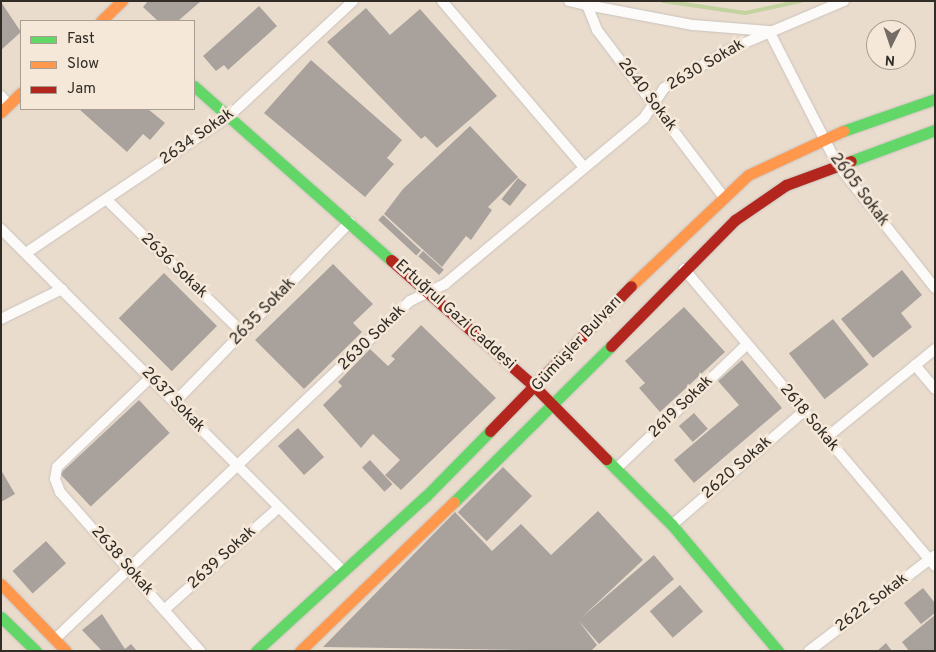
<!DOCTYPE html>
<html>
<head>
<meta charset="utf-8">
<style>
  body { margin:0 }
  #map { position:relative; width:936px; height:652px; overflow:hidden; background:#efe7de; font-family:Overpass,sans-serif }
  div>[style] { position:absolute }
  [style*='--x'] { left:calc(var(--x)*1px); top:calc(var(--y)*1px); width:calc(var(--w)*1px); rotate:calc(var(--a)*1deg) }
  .built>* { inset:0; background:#eadccd }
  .stream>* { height:4px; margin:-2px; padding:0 2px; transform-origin:2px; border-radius:2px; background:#c3d3a0 }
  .building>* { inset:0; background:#a9a29c; transform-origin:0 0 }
  .roads { filter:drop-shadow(0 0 1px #c9c3bc) drop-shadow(0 0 1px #c9c3bc) }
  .street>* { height:10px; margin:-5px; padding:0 5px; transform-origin:5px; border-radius:5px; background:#fdfbfa }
  .fast>* { height:11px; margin:-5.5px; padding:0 5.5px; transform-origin:5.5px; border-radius:5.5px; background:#63d668 }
  .slow>* { height:11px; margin:-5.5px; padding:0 5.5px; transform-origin:5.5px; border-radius:5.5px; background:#ff974d }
  .jam>* { height:11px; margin:-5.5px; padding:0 5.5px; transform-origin:5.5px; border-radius:5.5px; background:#b3261e }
  span { translate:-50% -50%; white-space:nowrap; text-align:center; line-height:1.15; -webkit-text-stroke:5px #f5e8d8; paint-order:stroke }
  .street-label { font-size:16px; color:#312c26 }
  .frame { position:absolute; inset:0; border:2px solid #312c26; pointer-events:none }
  .legend { position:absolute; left:20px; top:20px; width:175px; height:90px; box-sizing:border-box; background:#f5e8d8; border:1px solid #a79d91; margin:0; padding:6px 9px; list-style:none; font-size:15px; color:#312c26 }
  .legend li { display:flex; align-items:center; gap:10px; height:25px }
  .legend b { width:25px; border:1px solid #a79d91 }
  .north { position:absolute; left:866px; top:20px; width:50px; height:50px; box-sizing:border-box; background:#f5e8d8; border:1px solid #a79d91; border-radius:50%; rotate:184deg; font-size:14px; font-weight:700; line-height:20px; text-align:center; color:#312c26 }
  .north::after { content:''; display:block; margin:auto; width:18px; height:22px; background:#746d66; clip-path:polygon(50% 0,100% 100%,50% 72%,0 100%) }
</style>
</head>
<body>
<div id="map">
  <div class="built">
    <i style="clip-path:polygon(evenodd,1px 1px,935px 1px,935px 651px,1px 651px,1px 1px,21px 21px,194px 21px,194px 109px,21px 109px,21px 21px,1px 1px,876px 30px,906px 30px,906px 60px,876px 60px,876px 30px)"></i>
  </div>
  <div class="stream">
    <i style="--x:663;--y:1;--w:83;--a:8.3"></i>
    <i style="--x:745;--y:13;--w:57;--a:-12.1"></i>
  </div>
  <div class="building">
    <i style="clip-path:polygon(148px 1px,201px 1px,178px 21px,158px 21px,143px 7px)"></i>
    <i style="clip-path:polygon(1px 2px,21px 32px,1px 50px)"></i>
    <i style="clip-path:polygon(259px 6px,277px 26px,228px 70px,224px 65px,216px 71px,203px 56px)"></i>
    <i style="clip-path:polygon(366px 8px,390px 35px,420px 9px,497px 96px,437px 148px,425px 136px,421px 139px,327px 42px)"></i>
    <i style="clip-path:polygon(311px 60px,402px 140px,387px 158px,394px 164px,365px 197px,264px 113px)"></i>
    <i style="clip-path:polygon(79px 109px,148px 109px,165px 123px,150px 140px,143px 134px,127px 152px)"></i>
    <i style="clip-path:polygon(470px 126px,518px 177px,488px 207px,492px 210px,471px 240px,466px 236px,442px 267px,384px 214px,403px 189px)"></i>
    <i style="left:518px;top:178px;width:11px;height:27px;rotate:38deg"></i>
    <i style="left:383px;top:215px;width:52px;height:7px;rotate:43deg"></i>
    <i style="left:423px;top:251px;width:28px;height:7px;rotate:42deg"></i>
    <i style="clip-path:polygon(333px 264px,373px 304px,353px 323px,362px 332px,304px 389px,255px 340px)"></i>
    <i style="clip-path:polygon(902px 270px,922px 295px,901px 313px,912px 327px,873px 358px,841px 319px)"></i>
    <i style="left:164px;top:273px;width:75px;height:64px;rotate:45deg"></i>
    <i style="clip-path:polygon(684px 307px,725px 352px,660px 412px,639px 388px,645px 383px,625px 361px)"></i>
    <i style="left:833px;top:319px;width:58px;height:56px;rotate:52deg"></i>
    <i style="clip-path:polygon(421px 325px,496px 398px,401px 490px,385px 475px,400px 460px,373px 434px,361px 448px,323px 405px,342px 386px,338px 382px,370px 349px,388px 366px,395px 359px,391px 356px)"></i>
    <i style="clip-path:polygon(742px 360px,782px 408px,694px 483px,674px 460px,739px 405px,718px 381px)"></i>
    <i style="left:139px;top:400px;width:45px;height:108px;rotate:47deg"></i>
    <i style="left:694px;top:413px;width:21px;height:20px;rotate:49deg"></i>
    <i style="left:298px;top:428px;width:39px;height:27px;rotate:48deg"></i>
    <i style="left:370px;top:460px;width:33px;height:11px;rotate:47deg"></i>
    <i style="left:503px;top:467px;width:41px;height:64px;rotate:45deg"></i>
    <i style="clip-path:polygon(1px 470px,15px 494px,1px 502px)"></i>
    <i style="clip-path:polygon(598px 511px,643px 560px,581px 618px,654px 555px,674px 579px,599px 644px,578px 620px,597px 645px,591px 651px,323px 647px,455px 512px,492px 551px,521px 524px,551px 555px)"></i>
    <i style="left:46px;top:541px;width:30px;height:45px;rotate:48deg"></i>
    <i style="left:680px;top:585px;width:35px;height:40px;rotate:49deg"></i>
    <i style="clip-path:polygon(923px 588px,935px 603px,935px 613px,921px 624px,904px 603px)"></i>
    <i style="clip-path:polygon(102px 614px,125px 649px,131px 644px,137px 651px,102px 651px,82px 630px)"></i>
    <i style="clip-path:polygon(935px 615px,935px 651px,909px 651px,902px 642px)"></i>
    <i style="clip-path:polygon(886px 643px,892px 651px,877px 651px)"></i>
  </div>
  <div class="roads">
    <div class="street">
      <i style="--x:442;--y:1;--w:218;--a:49.5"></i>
      <i style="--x:569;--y:1;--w:18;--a:13"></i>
      <i style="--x:587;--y:5;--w:27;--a:68"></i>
      <i style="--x:597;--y:30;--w:208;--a:52.8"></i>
      <i style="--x:587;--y:5;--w:108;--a:10.7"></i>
      <i style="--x:693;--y:25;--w:76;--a:4.5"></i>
      <i style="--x:769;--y:31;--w:149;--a:62.9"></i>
      <i style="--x:837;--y:164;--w:158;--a:51.7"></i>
      <i style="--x:1;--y:96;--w:12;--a:48"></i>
      <i style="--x:106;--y:199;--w:192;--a:44.4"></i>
      <i style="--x:1;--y:229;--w:485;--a:45"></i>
      <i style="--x:26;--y:253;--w:245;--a:-34"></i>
      <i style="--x:229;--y:116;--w:169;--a:-42.8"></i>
      <i style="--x:684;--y:269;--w:389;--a:49.8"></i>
      <i style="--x:1;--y:319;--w:68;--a:-26.2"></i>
      <i style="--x:915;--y:365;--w:31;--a:50"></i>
      <i style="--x:151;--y:377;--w:130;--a:136.2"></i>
      <i style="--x:57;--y:467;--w:12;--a:99"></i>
      <i style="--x:55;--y:479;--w:14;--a:69"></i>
      <i style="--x:60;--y:492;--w:212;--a:48.6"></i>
      <i style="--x:175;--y:402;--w:251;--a:-45.8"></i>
      <i style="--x:826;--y:438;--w:141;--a:-39.2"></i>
      <i style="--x:616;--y:469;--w:180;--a:-43.6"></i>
      <i style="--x:672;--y:525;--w:173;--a:-40.8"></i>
      <i style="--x:164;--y:610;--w:154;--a:-41.8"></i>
      <i style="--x:55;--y:639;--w:490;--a:-43.6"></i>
      <i style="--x:410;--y:301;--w:39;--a:-26"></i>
      <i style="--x:445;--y:284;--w:259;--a:-39.8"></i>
      <i style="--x:644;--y:118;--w:36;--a:-56"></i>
      <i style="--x:664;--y:88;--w:74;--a:-30.7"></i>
      <i style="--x:728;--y:50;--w:126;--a:-22.9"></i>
      <i style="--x:809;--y:651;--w:157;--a:-37.2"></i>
    </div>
    <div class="fast">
      <i style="--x:194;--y:86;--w:263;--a:41.5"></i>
      <i style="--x:843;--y:131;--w:97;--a:-19.2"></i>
      <i style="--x:851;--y:161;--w:90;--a:-20.3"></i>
      <i style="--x:606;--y:459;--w:93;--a:45"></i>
      <i style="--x:672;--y:525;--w:165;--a:49.9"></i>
      <i style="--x:454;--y:502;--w:221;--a:-44.8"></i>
      <i style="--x:1;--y:617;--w:49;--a:44.2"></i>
      <i style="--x:256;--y:651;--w:230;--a:-42.4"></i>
      <i style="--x:426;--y:496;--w:91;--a:-45.4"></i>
    </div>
    <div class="slow">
      <i style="--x:101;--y:21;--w:29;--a:-44"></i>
      <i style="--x:1;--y:112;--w:28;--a:-44"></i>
      <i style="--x:631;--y:286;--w:161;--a:-43.5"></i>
      <i style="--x:748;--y:175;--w:105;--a:-24.9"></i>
      <i style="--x:1;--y:584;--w:93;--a:45.9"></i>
      <i style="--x:300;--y:651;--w:214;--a:-44.1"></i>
    </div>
    <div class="jam">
      <i style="--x:391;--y:260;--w:193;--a:41.4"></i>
      <i style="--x:536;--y:388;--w:100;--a:45.4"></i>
      <i style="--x:611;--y:346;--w:177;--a:-45.5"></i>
      <i style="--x:735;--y:220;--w:62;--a:-34.5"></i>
      <i style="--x:786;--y:185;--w:69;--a:-20.3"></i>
      <i style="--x:490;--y:431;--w:202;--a:-45.8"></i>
    </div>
  </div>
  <div class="street-label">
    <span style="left:706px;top:65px;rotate:-30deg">2630 Sokak</span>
    <span style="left:647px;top:95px;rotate:53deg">2640 Sokak</span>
    <span style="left:197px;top:137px;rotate:-35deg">2634 Sokak</span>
    <span style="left:859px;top:190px;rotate:53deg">2605 Sokak</span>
    <span style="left:174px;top:266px;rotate:44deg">2636 Sokak</span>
    <span style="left:263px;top:312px;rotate:-46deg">2635 Sokak</span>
    <span style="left:455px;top:315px;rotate:42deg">Ertuğrul Gazi Caddesi</span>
    <span style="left:372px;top:338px;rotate:-44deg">2630 Sokak</span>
    <span style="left:577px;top:344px;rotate:-47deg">Gümüşler Bulvarı</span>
    <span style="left:173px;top:400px;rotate:46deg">2637 Sokak</span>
    <span style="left:681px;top:407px;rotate:-44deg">2619 Sokak</span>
    <span style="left:809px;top:418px;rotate:50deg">2618 Sokak</span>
    <span style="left:737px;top:468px;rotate:-41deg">2620 Sokak</span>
    <span style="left:222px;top:558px;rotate:-42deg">2639 Sokak</span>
    <span style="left:122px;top:561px;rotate:49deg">2638 Sokak</span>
    <span style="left:872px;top:603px;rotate:-37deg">2622 Sokak</span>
  </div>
  <div class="frame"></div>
  <ul class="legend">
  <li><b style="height:6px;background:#63d668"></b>Fast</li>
  <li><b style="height:6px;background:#ff974d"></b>Slow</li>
  <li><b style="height:6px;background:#b3261e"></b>Jam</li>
  </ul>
  <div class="north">N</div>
</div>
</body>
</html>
